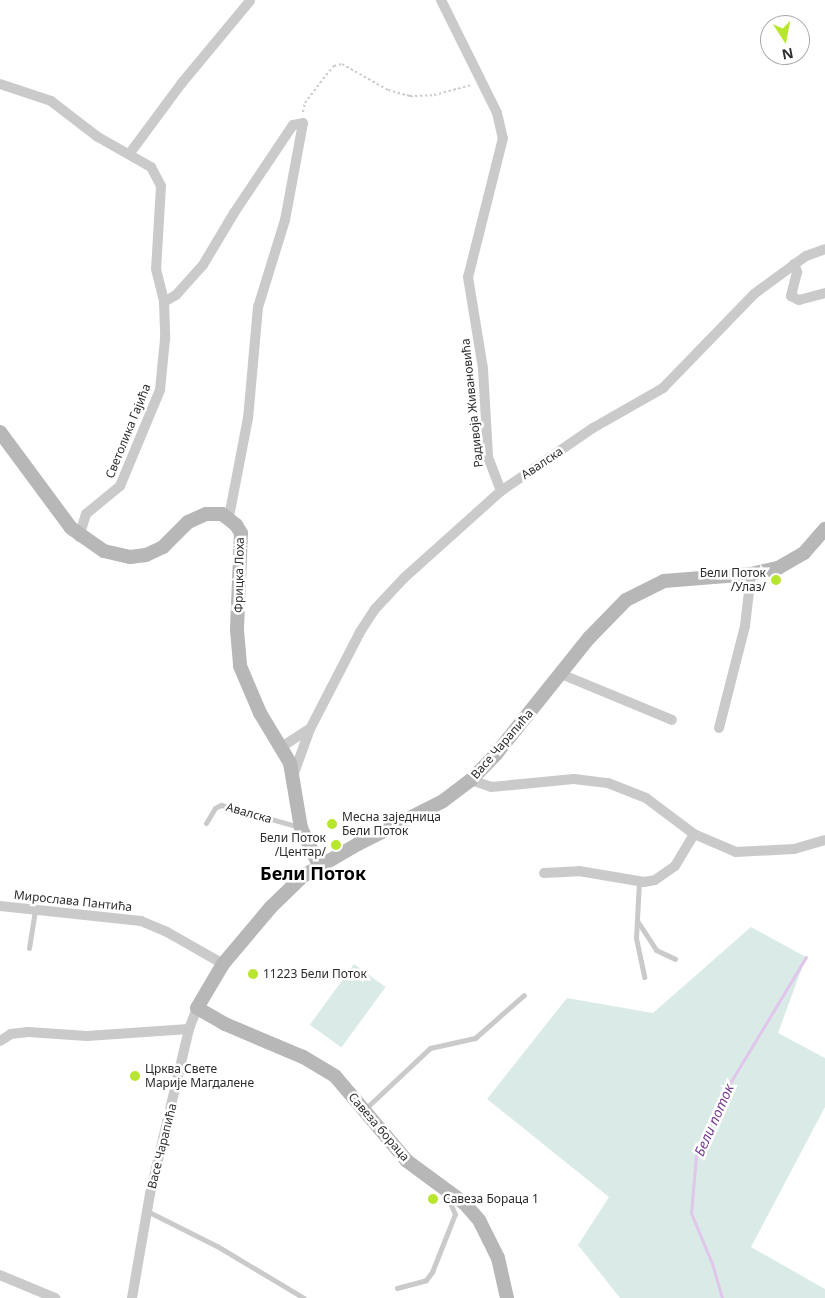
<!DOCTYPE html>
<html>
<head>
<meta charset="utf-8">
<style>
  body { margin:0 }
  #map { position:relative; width:825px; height:1298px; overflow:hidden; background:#fff; font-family:"Noto Sans",sans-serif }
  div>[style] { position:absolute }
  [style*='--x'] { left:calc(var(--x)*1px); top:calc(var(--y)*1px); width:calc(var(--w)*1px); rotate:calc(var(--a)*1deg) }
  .green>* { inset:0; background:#daebe7; transform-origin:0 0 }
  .stream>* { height:3px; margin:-1.5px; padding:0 1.5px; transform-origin:1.5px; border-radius:1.5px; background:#e0c6eb }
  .path>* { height:2px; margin-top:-1px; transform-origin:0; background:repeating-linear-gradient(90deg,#cacaca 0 2.5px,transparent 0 5px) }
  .lane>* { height:5px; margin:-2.5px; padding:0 2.5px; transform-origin:2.5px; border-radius:2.5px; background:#cacaca }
  .street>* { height:10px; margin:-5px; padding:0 5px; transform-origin:5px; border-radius:5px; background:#cacaca }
  .secondary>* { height:14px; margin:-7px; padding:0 7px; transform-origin:7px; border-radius:7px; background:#b7b7b7 }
  .dots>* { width:14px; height:14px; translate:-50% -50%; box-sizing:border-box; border:2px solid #fff; border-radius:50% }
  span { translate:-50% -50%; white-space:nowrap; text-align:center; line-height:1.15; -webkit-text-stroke:5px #fff; paint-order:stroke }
  .street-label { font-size:12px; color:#2d2d2d }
  .poi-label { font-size:12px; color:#2d2d2d }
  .right { translate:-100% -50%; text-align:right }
  .left { translate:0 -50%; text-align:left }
  .water-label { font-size:14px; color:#763b8e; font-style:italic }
  .district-label { font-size:18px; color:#000; font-weight:700 }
  .north { position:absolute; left:760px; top:15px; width:50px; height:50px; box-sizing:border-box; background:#fff; border:1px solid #ababab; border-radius:50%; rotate:169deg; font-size:14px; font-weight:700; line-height:20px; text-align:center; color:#2d2d2d }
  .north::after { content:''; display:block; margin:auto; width:18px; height:22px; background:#b8e52e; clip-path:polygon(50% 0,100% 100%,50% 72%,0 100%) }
</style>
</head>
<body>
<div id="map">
  <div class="green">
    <i style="clip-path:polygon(751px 927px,806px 957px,778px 1033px,825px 1058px,825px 1107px,751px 1247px,825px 1289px,825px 1298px,620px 1298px,578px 1245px,609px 1197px,487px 1099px,567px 998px,653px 1013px)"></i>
    <i style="left:354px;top:964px;width:39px;height:75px;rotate:36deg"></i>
  </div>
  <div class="stream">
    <i style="--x:722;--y:1298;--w:33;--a:-106"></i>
    <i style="--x:713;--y:1266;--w:57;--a:-112.5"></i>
    <i style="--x:691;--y:1213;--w:57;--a:-85"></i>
    <i style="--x:696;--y:1156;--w:81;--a:-65"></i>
    <i style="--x:730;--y:1083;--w:147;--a:-58.9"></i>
  </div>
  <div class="path">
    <i style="--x:303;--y:112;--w:9;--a:-77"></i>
    <i style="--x:305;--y:103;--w:30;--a:-53"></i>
    <i style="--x:323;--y:79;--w:17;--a:-50"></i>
    <i style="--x:334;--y:66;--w:8;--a:-14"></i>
    <i style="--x:342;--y:64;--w:53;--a:29.5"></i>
    <i style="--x:388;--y:90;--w:23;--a:15"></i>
    <i style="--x:410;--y:96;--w:24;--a:-2"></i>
    <i style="--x:434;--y:95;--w:39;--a:-15"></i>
  </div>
  <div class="lane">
    <i style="--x:206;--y:823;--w:17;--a:-59"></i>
    <i style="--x:215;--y:808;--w:7;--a:-27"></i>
    <i style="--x:221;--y:805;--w:82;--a:15.6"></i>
    <i style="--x:639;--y:881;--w:57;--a:93"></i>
    <i style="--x:636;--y:938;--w:40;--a:78"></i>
    <i style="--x:638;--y:922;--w:33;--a:57"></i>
    <i style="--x:656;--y:950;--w:21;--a:25"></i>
    <i style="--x:29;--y:948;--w:36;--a:-81"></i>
    <i style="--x:365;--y:1109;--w:89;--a:-43.2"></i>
    <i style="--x:430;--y:1048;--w:46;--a:-12.5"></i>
    <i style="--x:475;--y:1038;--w:65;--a:-41.3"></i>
    <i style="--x:147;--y:1211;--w:78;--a:26.6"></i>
    <i style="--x:217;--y:1246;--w:101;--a:30.9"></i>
    <i style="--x:397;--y:1288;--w:30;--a:-15"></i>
    <i style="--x:426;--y:1280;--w:10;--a:-53"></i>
    <i style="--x:432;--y:1272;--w:62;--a:-68.4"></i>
    <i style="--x:455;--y:1214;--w:22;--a:-114"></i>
  </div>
  <div class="street">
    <i style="--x:441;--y:0;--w:126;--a:63.6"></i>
    <i style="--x:497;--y:113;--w:26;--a:77"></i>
    <i style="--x:503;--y:138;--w:143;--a:104.1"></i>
    <i style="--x:468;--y:277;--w:93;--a:80.7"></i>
    <i style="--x:483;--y:369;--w:88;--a:86.7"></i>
    <i style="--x:488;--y:457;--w:36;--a:69"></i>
    <i style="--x:0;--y:84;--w:54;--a:18.4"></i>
    <i style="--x:51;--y:101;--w:59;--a:37.5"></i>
    <i style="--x:98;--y:137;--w:61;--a:29.5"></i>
    <i style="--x:151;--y:167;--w:21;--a:62"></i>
    <i style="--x:161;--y:186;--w:83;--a:93.4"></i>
    <i style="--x:156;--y:269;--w:34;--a:76"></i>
    <i style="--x:164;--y:302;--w:37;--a:88"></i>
    <i style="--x:165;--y:339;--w:51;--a:95.6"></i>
    <i style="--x:160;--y:390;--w:104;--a:112.6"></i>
    <i style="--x:120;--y:486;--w:44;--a:140.5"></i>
    <i style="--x:86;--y:514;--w:24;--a:107"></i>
    <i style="--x:130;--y:153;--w:86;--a:-53.5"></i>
    <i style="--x:181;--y:84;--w:108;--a:-50.3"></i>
    <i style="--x:794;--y:264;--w:9;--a:69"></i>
    <i style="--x:797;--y:272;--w:25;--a:104"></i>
    <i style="--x:791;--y:296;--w:9;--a:27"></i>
    <i style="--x:799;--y:300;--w:27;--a:-15"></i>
    <i style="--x:164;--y:302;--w:14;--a:-30"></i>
    <i style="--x:176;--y:295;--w:40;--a:-48"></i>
    <i style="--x:203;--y:265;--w:61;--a:-59.2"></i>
    <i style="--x:234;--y:213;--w:106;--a:-56.2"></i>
    <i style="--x:293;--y:125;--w:10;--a:-11"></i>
    <i style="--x:303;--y:123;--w:99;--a:100.5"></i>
    <i style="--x:285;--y:220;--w:91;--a:107.2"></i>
    <i style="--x:258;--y:307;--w:111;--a:95.1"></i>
    <i style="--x:248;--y:418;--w:101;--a:100.9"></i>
    <i style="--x:561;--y:674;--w:120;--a:22.5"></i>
    <i style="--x:719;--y:728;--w:105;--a:-75.7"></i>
    <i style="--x:745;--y:626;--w:52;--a:-83.4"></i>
    <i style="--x:283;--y:746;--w:31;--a:-33"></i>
    <i style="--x:294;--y:773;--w:47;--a:-70"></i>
    <i style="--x:310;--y:729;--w:109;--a:-62.7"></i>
    <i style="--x:360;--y:632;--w:27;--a:-57"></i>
    <i style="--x:375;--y:609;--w:42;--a:-46.9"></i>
    <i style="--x:404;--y:578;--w:130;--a:-41.9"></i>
    <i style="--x:501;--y:491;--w:112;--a:-34.4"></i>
    <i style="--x:593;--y:428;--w:81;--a:-29.7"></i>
    <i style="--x:663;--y:388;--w:131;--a:-45.9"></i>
    <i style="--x:754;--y:294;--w:64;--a:-36.2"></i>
    <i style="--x:806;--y:256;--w:20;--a:-20"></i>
    <i style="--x:471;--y:780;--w:21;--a:19"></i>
    <i style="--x:491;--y:787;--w:83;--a:-5.5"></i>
    <i style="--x:574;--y:779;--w:34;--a:7"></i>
    <i style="--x:608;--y:783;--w:41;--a:21.5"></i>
    <i style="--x:646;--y:798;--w:60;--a:36.9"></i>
    <i style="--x:694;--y:834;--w:46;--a:23.2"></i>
    <i style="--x:736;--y:852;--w:58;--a:-3"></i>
    <i style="--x:794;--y:849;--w:32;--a:-16"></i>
    <i style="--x:544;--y:873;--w:35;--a:-3"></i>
    <i style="--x:579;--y:871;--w:66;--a:9.6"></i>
    <i style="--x:644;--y:882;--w:11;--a:-10"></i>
    <i style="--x:655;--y:880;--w:24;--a:-35"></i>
    <i style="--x:675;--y:866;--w:37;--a:-59"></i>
    <i style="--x:0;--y:906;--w:142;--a:6.1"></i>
    <i style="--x:141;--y:921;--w:28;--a:23"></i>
    <i style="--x:167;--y:932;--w:64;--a:29.7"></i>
    <i style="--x:0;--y:1041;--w:13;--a:-32"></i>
    <i style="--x:11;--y:1034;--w:17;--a:-7"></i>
    <i style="--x:28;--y:1032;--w:59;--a:3.9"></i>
    <i style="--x:87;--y:1036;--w:102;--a:-3.9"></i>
    <i style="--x:0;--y:1275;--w:60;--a:22.7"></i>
    <i style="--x:132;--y:1298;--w:106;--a:-80.2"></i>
    <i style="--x:150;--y:1194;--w:170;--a:-76.7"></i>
    <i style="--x:189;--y:1029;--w:22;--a:-69"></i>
  </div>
  <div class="secondary">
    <i style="--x:0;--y:432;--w:119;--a:53.5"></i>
    <i style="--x:71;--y:528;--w:40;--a:34.9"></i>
    <i style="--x:104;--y:551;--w:27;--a:13"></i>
    <i style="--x:130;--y:557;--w:16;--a:-7"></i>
    <i style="--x:146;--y:555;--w:19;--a:-25"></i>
    <i style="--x:163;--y:547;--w:35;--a:-45"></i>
    <i style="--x:188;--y:522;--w:20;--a:-24"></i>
    <i style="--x:206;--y:514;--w:16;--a:0"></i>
    <i style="--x:222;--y:514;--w:18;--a:38"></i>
    <i style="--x:236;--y:525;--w:9;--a:58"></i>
    <i style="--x:241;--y:533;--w:97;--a:92.4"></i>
    <i style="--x:237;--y:630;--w:36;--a:85"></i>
    <i style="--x:240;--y:666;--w:51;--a:66.9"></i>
    <i style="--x:260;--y:713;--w:58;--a:59"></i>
    <i style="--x:290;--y:763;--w:66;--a:80.4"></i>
    <i style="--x:301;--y:828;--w:41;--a:64.1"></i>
    <i style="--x:507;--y:1298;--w:41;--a:-102.7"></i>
    <i style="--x:498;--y:1258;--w:42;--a:-116.6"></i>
    <i style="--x:479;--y:1220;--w:23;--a:-131"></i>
    <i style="--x:464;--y:1203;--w:71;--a:-143.6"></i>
    <i style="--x:407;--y:1161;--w:111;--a:-130.3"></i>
    <i style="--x:335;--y:1076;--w:37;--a:-149"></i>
    <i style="--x:303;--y:1057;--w:85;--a:-157.1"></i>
    <i style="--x:225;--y:1024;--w:32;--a:-150"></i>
    <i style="--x:197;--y:1008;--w:51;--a:-59.4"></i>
    <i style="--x:223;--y:964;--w:75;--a:-49.9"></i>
    <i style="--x:271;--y:907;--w:45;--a:-44.1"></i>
    <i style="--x:303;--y:876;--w:64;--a:-30.2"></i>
    <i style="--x:358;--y:844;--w:95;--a:-26.8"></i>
    <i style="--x:443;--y:801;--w:35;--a:-37"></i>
    <i style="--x:471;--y:780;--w:36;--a:-46"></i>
    <i style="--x:496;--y:754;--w:149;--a:-51.3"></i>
    <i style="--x:589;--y:638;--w:53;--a:-45.8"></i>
    <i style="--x:626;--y:600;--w:42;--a:-26.6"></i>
    <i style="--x:664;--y:581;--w:87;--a:-4.6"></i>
    <i style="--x:751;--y:574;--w:28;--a:-13"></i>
    <i style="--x:778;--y:568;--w:30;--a:-30"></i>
    <i style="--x:804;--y:553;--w:32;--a:-49"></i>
  </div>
  <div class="dots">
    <i style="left:776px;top:580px;background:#b8e52e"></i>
    <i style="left:332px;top:824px;background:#b8e52e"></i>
    <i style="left:336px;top:845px;background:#b8e52e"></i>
    <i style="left:253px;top:974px;background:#b8e52e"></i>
    <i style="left:135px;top:1076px;background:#b8e52e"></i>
    <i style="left:433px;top:1199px;background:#b8e52e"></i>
  </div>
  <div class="street-label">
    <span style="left:472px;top:403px;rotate:-96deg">Радивоја Живановића</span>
    <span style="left:128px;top:431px;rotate:-68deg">Светолика Гајића</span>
    <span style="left:542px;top:463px;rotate:-34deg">Авалска</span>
    <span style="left:239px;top:575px;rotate:-89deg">Фрицка Лоха</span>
    <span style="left:502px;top:744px;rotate:-49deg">Васе Чарапића</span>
    <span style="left:249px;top:813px;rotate:16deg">Авалска</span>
    <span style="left:73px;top:901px;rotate:6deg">Мирослава Пантића</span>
    <span style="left:379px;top:1127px;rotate:49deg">Савеза бораца</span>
    <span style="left:162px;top:1146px;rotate:-76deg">Васе Чарапића</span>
  </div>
  <div class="poi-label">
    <span class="right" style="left:766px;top:580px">Бели Поток<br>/Улаз/</span>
    <span class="left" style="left:342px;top:824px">Месна заједница<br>Бели Поток</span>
    <span class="right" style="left:326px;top:845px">Бели Поток<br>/Центар/</span>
    <span class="left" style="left:263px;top:974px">11223 Бели Поток</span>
    <span class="left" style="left:145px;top:1076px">Црква Свете<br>Марије Магдалене</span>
    <span class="left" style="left:443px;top:1199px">Савеза Бораца 1</span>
  </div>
  <div class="water-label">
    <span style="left:714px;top:1120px;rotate:-66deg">Бели поток</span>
  </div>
  <div class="district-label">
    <span style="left:313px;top:873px">Бели Поток</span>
  </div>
  <div class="north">N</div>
</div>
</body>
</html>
